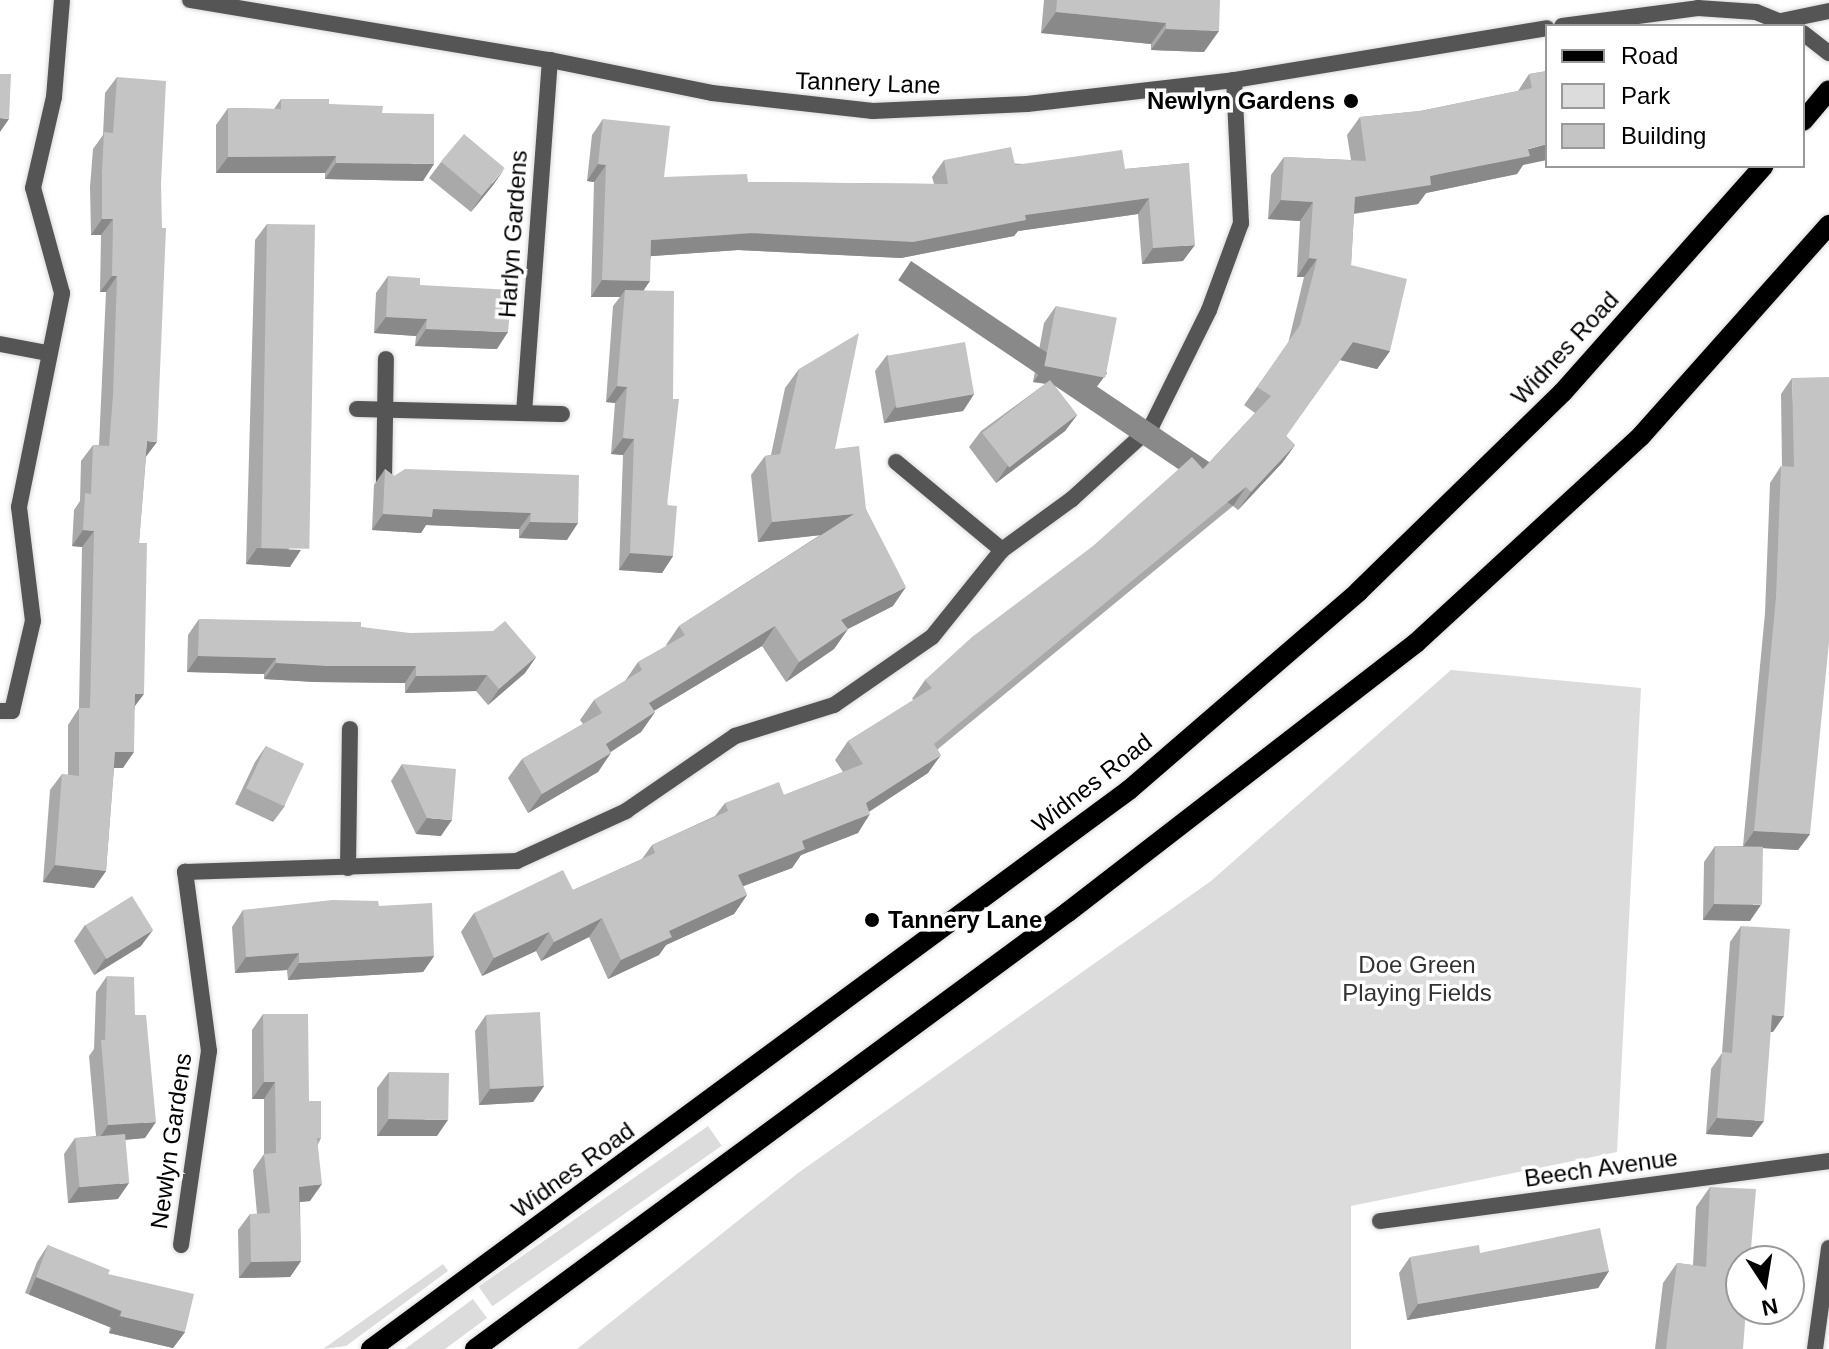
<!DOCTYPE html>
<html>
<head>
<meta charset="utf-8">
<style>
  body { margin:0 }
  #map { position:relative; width:1829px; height:1349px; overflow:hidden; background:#fff; font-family:Helvetica,sans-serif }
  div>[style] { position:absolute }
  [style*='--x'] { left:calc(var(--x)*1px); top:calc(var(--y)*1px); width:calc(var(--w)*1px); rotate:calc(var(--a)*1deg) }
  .green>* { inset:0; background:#dcdcdc; transform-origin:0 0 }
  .roads { filter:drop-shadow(0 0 2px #dbdbdb) drop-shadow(0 0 2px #dbdbdb) }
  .minor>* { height:16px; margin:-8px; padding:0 8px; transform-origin:8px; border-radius:8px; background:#555 }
  .tertiary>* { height:16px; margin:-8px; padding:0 8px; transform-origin:8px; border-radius:8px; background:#555 }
  .primary>* { height:20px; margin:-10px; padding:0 10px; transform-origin:10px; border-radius:10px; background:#000 }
  .wall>* { inset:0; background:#a9a9a9 }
  .shaded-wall>* { inset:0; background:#898989; transform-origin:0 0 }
  .building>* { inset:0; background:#c4c4c4; transform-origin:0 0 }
  .dots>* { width:22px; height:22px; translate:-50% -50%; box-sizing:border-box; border:4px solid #fff; border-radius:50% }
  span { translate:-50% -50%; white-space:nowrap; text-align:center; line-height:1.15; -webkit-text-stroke:7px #fff; paint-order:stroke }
  .street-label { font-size:24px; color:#000 }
  .poi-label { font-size:24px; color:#000; font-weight:700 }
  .right { translate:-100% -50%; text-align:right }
  .left { translate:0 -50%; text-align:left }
  .park-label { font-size:24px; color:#333 }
  .legend { position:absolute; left:1545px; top:24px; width:260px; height:144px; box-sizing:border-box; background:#fff; border:2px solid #999; margin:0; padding:10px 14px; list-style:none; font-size:24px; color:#000 }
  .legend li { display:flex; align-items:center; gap:16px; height:40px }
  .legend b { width:40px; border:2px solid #999 }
  .north { position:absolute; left:1725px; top:1245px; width:80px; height:80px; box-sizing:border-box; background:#fff; border:2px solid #999; border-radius:50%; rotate:168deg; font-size:22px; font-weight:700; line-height:32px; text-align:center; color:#000 }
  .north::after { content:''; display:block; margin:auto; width:28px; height:36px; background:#000; clip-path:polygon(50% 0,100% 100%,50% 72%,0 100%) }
</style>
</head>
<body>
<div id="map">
  <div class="green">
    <i style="clip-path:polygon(1451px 670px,1641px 688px,1617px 1152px,1351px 1206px,1351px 1349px,577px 1349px,798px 1173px,1211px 881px)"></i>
    <i style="left:708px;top:1126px;width:24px;height:280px;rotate:55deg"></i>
    <i style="clip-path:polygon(443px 1264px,448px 1271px,346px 1346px,323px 1349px)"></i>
    <i style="clip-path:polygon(473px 1299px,487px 1318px,445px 1349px,405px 1349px)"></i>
  </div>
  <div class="roads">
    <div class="minor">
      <i style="--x:0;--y:344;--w:48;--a:10.8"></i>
      <i style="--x:357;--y:409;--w:205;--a:1.4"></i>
      <i style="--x:524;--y:413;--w:354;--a:-85.8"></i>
      <i style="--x:896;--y:462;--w:138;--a:39.7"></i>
      <i style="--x:384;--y:481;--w:122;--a:-89.1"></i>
      <i style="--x:0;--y:711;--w:12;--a:0"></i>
      <i style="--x:12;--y:711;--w:92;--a:-76.9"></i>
      <i style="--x:33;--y:621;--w:115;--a:-97"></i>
      <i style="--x:19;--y:507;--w:218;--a:-78.6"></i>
      <i style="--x:62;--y:293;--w:109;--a:-105.4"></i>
      <i style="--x:33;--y:188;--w:93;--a:-77"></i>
      <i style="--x:54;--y:97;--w:97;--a:-85.3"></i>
      <i style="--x:348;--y:868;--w:139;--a:-89.2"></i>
      <i style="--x:1380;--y:1221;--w:453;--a:-7.6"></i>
      <i style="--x:181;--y:1245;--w:196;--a:-81.8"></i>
      <i style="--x:209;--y:1051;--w:181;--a:-97.6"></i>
      <i style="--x:185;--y:872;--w:332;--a:-1.9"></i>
      <i style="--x:517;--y:861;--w:120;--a:-24.6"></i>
      <i style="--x:626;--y:811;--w:132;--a:-34.5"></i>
      <i style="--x:735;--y:736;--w:104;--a:-17.4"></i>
      <i style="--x:834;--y:705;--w:119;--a:-34.8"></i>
      <i style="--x:932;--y:637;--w:112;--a:-51.2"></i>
      <i style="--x:1002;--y:550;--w:87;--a:-36.1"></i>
      <i style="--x:1072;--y:499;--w:107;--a:-42.3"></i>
      <i style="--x:1151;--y:427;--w:131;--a:-63.6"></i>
      <i style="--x:1209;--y:310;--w:93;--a:-69.8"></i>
      <i style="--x:1241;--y:223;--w:143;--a:-92.8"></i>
      <i style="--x:1815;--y:1349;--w:102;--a:-82.1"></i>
    </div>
    <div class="tertiary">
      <i style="--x:190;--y:0;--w:365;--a:9.5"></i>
      <i style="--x:550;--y:60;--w:165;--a:11.5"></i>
      <i style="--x:712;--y:93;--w:162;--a:6.4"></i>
      <i style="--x:873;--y:111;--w:154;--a:-2.6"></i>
      <i style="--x:1027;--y:104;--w:208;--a:-6.6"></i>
      <i style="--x:1234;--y:80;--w:317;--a:-9.4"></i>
      <i style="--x:1781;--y:21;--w:49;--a:-11.8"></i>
      <i style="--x:1562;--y:26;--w:137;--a:-7.5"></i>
      <i style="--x:1698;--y:8;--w:58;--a:3.9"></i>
      <i style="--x:1756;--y:12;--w:38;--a:22"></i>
      <i style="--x:1803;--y:33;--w:33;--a:38"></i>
    </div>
    <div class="primary">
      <i style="--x:1803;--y:121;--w:40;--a:-50"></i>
      <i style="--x:371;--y:1349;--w:942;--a:-36.41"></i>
      <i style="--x:1129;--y:790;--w:303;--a:-40.8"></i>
      <i style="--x:1358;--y:592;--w:286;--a:-44.3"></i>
      <i style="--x:1563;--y:392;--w:302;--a:-48.4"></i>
      <i style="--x:475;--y:1349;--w:737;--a:-36.39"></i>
      <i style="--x:1068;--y:912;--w:440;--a:-37.7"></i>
      <i style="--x:1416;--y:643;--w:306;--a:-42.6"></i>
      <i style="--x:1641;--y:436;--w:283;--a:-48.3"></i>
    </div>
  </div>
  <div class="wall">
    <i style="clip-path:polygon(1044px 0,1220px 0,1204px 52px,1151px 50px,1151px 44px,1041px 33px)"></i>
    <i style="clip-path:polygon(1547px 71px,1523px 165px,1517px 174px,1426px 193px,1418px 204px,1354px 214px,1351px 265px,1390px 351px,1377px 369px,1340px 360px,1286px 436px,1295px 445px,1282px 463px,1238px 510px,1233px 506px,938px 749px,928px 773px,869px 812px,858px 833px,801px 855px,792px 868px,743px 886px,747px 895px,734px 914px,666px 945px,659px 955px,608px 979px,589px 937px,541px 961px,536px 951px,482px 976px,461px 932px,474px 913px,573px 890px,642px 859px,652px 845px,715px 816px,725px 803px,784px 795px,843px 772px,835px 760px,848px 741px,914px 700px,912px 699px,925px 680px,1203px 469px,1255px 413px,1244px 405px,1288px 344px,1304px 277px,1297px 277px,1300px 221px,1268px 219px,1271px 175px,1284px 157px,1351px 160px,1347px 135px,1360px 117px,1420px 111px,1518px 91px,1529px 74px)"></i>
    <i style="clip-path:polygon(117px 77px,146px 457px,139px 543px,135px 707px,123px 768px,114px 768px,106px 871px,94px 888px,43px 882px,50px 790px,62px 774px,68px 775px,68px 725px,79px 708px,82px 547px,72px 546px,74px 510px,80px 501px,81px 461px,93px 445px,99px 445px,106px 292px,100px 292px,101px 235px,91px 235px,90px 187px,93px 149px,103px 135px,105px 93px)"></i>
    <i style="clip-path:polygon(281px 99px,329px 104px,382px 113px,423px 181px,325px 179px,325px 173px,216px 173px,216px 125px,228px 108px,274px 109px)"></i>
    <i style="clip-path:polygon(603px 119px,664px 177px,748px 182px,934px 184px,932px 177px,944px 160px,1125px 169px,1189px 163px,1183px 261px,1142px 264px,1138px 214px,1018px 231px,1014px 236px,901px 258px,738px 250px,651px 256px,644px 290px,673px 556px,662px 573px,619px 570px,623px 455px,611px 454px,615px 403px,606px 402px,613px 306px,620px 297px,591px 297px,594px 182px,587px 181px,592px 135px)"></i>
    <i style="clip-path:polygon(441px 162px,494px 184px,471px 212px,429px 178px)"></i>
    <i style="clip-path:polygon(267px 224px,290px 567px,246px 564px,255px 240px)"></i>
    <i style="clip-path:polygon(388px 276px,420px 285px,497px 349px,415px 346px,416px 336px,374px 333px,376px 293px)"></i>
    <i style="clip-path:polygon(1056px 306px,1107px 373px,1095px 389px,1054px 385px,1077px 415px,1065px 431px,996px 483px,969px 447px,981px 431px,1045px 384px,1033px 382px,1044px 323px)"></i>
    <i style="clip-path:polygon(887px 355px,974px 394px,963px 411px,884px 423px,875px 371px)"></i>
    <i style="clip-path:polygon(799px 369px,835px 449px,866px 509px,893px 606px,848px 629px,834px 649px,786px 682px,762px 646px,654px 711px,655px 712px,641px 732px,611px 752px,598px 772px,528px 813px,508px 778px,522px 759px,583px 724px,580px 720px,594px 700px,625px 681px,638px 662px,667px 646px,666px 645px,679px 626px,820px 535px,758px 542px,751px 475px,765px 456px,771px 455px,785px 388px)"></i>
    <i style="clip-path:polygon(1792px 378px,1810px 834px,1798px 850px,1763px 848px,1750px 921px,1703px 920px,1704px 862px,1715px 846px,1743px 846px,1765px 613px,1770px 483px,1781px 466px,1782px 466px,1781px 394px)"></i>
    <i style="clip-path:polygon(385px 469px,394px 476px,579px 475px,567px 540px,519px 538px,519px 529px,426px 525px,421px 533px,372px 530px,374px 485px)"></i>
    <i style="clip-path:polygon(199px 619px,361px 627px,536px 657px,525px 673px,488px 705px,476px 691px,405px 693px,405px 683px,315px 682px,264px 679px,264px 674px,187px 672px,188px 635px)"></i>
    <i style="clip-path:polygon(266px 746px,285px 806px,273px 822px,235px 804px,255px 762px)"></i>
    <i style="clip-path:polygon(402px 764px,441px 836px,416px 834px,391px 781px)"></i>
    <i style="clip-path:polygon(379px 906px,434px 956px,423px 972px,288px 980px,287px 970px,235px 973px,232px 927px,243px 910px)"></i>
    <i style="clip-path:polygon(85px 925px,141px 946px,94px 975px,74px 941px)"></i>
    <i style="clip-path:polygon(1741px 926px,1773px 1032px,1770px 1032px,1752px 1137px,1706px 1134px,1711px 1069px,1722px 1053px,1730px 942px)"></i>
    <i style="clip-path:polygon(107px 976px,135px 1015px,145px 1138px,125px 1140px,118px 1199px,68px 1203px,64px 1154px,75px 1138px,96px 1136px,89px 1056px,94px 1049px,96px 992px)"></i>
    <i style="clip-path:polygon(263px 1014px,309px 1101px,321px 1138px,318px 1144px,310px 1201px,300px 1202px,301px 1261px,290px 1277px,239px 1278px,238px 1230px,250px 1214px,257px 1214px,253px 1170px,264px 1154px,264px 1099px,252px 1099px,252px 1030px)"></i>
    <i style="clip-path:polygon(486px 1015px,544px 1086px,533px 1102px,479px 1105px,475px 1031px)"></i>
    <i style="clip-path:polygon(389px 1072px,437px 1136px,377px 1136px,377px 1088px)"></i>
    <i style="clip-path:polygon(1710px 1187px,1743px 1349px,1655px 1349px,1663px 1283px,1677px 1263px,1693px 1265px,1696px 1207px)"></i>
    <i style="clip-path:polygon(48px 1245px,108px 1274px,185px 1332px,173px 1348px,109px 1333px,110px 1327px,25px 1293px,37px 1262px)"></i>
    <i style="clip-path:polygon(1480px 1253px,1609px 1271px,1598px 1288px,1407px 1320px,1399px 1273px,1410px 1257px)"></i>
  </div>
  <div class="shaded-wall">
    <i style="clip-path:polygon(1056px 12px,1166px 23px,1151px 44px,1041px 33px)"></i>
    <i style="clip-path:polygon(1166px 29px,1219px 31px,1204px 52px,1151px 50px)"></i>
    <i style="clip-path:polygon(0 118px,9px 119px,0 132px)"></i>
    <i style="clip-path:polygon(1547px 144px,1547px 160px,1523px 165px,1517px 174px,1426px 193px,1418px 204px,1342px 215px,1355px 197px)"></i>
    <i style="clip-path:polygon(336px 156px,325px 173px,216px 173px,228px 157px)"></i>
    <i style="clip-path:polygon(336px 163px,434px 164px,423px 181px,325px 179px)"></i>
    <i style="clip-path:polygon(598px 164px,606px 165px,594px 182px,587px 181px)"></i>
    <i style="clip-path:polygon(505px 168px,494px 184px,471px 212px,482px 196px)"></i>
    <i style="clip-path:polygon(1149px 198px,1138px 214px,1018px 231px,1014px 236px,901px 258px,738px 250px,639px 257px,651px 240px,1025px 215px)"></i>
    <i style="clip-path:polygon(1281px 200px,1313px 202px,1300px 221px,1268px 219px)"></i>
    <i style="clip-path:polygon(102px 219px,113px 219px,101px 235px,91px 235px)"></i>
    <i style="clip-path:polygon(1195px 245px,1183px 261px,1142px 264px,1153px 248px)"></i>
    <i style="clip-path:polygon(1309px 258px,1317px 259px,1304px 277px,1297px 277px)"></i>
    <i style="clip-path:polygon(112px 276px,117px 276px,106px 292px,100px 292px)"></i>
    <i style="clip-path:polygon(602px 280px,650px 281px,639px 297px,625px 290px,620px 297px,591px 297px)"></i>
    <i style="clip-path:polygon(386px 317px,427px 319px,416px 336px,374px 333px)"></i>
    <i style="clip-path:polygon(426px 329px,508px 332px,497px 349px,415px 346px)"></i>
    <i style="clip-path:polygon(1353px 342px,1390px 351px,1377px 369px,1340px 360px)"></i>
    <i style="clip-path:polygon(1045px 366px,1107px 373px,1095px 389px,1033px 382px)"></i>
    <i style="clip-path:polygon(617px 386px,627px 387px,615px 403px,606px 402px)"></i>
    <i style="clip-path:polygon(974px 394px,963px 411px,884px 423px,895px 407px)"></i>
    <i style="clip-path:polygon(1077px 415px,1065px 431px,996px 483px,1007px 467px)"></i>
    <i style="clip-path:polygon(623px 438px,634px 439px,623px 455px,611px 454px)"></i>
    <i style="clip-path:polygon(147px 441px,157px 442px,145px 458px)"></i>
    <i style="clip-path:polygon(1295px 445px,1282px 463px,1238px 510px,1251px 492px)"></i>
    <i style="left:1246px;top:487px;width:23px;height:404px;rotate:124deg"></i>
    <i style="clip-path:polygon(433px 509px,531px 513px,519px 529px,426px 525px,421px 533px,372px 530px,383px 514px)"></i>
    <i style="clip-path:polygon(854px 514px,840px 533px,758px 542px,772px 522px)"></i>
    <i style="clip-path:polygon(530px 522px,578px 523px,567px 540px,519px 538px)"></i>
    <i style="clip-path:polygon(83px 530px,94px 531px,82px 547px,72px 546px)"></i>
    <i style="clip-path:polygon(257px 548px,301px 550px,290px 567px,246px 564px)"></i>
    <i style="clip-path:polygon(630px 553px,673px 556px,662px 573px,619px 570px)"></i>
    <i style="clip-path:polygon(906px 587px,893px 606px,828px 639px,841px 620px)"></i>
    <i style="clip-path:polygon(775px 626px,762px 646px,635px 722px,649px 703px)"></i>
    <i style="clip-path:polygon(848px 629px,834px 649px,786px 682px,799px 662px)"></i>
    <i style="clip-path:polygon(198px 656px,276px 658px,264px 674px,187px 672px)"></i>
    <i style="clip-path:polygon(536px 657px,525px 673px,488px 705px,499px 689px)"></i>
    <i style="clip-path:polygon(276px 663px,416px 666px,405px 683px,315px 682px,264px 679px)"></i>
    <i style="clip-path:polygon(487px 675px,476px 691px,405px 693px,416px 676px)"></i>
    <i style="clip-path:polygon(135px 694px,144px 694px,132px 710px)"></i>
    <i style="clip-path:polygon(655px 712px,641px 732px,593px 763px,606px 744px)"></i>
    <i style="clip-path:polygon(115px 752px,134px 752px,123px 768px,104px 768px)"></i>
    <i style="clip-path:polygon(611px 753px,598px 772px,528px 813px,542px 794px)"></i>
    <i style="clip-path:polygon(941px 755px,928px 773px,856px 820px,870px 814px,858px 833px,801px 855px,792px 868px,725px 893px,738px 875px,802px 841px,866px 803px)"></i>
    <i style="clip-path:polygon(427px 818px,452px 820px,441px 836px,416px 834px)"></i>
    <i style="clip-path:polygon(1754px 831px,1810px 834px,1798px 850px,1743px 847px)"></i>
    <i style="clip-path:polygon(55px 865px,106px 871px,94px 888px,43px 882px)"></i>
    <i style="clip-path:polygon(747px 895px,734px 914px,666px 945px,659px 955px,608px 979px,621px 960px,669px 931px)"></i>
    <i style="clip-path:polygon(1714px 904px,1761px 905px,1750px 921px,1703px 920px)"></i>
    <i style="clip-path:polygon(602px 918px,589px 937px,541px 961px,554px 942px)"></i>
    <i style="clip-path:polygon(153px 930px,141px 946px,94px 975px,105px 959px)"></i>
    <i style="clip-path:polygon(549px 932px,536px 951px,482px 976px,494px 958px)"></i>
    <i style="clip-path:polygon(299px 953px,287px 970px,235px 973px,246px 957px)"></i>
    <i style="clip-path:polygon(434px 956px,423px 972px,288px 980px,299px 963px)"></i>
    <i style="clip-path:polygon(1772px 1015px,1784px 1016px,1773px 1032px,1760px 1031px)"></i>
    <i style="clip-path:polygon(264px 1082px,275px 1082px,264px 1099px,252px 1099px)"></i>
    <i style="clip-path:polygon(544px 1086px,533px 1102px,479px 1105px,490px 1089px)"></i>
    <i style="clip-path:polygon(1717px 1118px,1764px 1121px,1752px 1137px,1706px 1134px)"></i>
    <i style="clip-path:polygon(389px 1119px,448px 1120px,437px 1136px,377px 1136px)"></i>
    <i style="clip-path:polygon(156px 1122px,145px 1138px,97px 1142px,108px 1125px)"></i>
    <i style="clip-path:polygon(129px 1183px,118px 1199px,68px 1203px,79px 1187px)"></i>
    <i style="clip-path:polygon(322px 1184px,310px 1201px,288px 1203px,299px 1187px)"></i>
    <i style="clip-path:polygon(301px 1261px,290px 1277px,239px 1278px,251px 1262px)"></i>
    <i style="clip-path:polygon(1609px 1271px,1598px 1288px,1407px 1320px,1418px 1304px)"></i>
    <i style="left:36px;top:1277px;width:92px;height:19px;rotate:22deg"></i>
    <i style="clip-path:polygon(120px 1316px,185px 1332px,173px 1348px,109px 1333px)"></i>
  </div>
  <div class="building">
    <i style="clip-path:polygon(1057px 0,1220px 0,1219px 31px,1166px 29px,1166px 23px,1056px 12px)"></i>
    <i style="clip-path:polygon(1547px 71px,1547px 144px,1528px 149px,1530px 156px,1430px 176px,1431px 185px,1355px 197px,1351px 265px,1407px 279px,1390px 351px,1353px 342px,1286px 436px,1295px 445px,1251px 492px,1246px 487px,934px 744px,941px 755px,866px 803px,870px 814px,802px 841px,805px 849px,738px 875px,747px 895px,669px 931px,672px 937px,621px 960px,602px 918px,554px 942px,549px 932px,494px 958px,474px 913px,563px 870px,573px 890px,655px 853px,652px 845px,728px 811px,725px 803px,779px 782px,784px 795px,863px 764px,848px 741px,932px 688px,925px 680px,972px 637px,1093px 546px,1192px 457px,1203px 469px,1271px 396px,1257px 387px,1300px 325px,1317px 259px,1309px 258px,1313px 202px,1281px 200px,1284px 157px,1366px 161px,1360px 117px,1420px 111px,1532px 88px,1529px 74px)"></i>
    <i style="clip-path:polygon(0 74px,11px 74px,9px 119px,0 118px)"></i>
    <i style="clip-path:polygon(117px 77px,166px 81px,161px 184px,162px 228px,166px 228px,157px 442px,147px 441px,139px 543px,147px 543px,144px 694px,135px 694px,134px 752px,115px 752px,106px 871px,55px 865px,62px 774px,79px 776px,79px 708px,90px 708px,94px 531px,83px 530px,85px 493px,91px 494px,93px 445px,109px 446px,113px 395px,117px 276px,112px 276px,113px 219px,102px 219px,102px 171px,104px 132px,113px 133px)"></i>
    <i style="clip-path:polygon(281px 99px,329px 99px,329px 104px,383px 106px,382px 113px,434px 114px,434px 164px,336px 163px,336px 156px,228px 157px,228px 108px,281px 109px)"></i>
    <i style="clip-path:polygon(603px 119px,670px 126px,664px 177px,747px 174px,748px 182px,948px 184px,944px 160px,1011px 147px,1015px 165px,1122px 150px,1125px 169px,1189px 163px,1195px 245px,1153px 248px,1149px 198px,1025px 215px,1026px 220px,913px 242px,750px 233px,651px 240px,650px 281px,602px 280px,606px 165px,598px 164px)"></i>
    <i style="left:464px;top:134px;width:53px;height:36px;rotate:40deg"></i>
    <i style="left:267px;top:224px;width:48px;height:324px;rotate:1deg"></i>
    <i style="clip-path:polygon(388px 276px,420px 278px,420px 285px,512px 290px,508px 332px,426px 329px,427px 319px,386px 317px)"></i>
    <i style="clip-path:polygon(625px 290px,674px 291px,673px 399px,679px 399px,667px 505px,677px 506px,673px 556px,630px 553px,634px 439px,623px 438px,627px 387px,617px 386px)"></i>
    <i style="left:1056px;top:306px;width:62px;height:61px;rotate:11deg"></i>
    <i style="clip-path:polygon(859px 333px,835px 449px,859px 446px,866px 509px,906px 587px,841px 620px,848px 629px,799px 662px,775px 626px,649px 703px,655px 712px,606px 744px,611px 753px,542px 794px,522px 759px,602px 713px,594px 700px,642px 670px,638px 662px,685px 635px,679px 626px,854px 514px,772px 522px,765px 456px,780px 454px,799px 369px)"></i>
    <i style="left:965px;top:342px;width:53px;height:79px;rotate:80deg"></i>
    <i style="clip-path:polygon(1829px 377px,1829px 642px,1810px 834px,1754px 831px,1776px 597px,1781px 466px,1794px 467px,1792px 378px)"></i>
    <i style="left:1050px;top:380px;width:44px;height:86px;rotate:52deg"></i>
    <i style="clip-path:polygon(385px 469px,394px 476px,405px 469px,579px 475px,578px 523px,530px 522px,531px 513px,433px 509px,432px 517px,383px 514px)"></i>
    <i style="clip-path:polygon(199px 619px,361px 622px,361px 627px,410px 633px,493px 631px,505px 621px,536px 657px,499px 689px,487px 675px,416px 676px,416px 666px,327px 666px,276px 663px,276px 658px,198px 656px)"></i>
    <i style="left:266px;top:746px;width:42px;height:47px;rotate:25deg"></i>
    <i style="clip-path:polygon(402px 764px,456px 769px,452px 820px,427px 818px)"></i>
    <i style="left:1715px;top:846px;width:48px;height:58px;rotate:1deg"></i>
    <i style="left:132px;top:896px;width:40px;height:55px;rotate:58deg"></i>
    <i style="clip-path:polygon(332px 900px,378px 901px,379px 906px,432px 903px,434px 956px,299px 963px,299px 953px,246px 957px,243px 910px)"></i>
    <i style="clip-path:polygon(1741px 926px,1790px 929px,1784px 1016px,1772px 1015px,1764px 1121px,1717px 1118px,1722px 1052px,1732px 1053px)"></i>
    <i style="clip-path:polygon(107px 976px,134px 977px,135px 1015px,146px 1015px,156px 1122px,108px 1125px,101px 1040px,105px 1040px)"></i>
    <i style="left:540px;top:1012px;width:74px;height:54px;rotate:87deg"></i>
    <i style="clip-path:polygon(263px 1014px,308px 1014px,309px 1101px,321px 1101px,321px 1138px,317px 1138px,322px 1184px,299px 1187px,301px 1261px,251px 1262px,250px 1214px,270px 1213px,264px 1154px,276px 1153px,275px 1082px,264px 1082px)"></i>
    <i style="left:389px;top:1072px;width:60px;height:47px;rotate:1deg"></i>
    <i style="left:125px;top:1134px;width:49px;height:50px;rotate:85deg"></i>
    <i style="clip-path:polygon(1710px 1187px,1756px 1189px,1750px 1261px,1741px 1261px,1741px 1309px,1746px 1309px,1743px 1349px,1666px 1349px,1677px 1263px,1706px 1267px)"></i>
    <i style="clip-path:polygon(1600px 1228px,1609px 1271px,1418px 1304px,1410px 1257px,1479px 1245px,1480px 1253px)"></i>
    <i style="clip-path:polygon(48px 1245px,110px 1270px,108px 1274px,194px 1294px,185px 1332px,120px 1316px,122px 1311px,36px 1277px)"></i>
  </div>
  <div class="dots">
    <i style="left:1351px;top:101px;background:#000"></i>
    <i style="left:872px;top:920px;background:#000"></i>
  </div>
  <div class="street-label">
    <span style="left:868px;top:83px;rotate:2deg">Tannery Lane</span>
    <span style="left:513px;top:234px;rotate:-86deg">Harlyn Gardens</span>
    <span style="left:1565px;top:348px;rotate:-47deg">Widnes Road</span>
    <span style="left:1092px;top:783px;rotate:-38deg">Widnes Road</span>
    <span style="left:171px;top:1141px;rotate:-82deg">Newlyn Gardens</span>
    <span style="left:1601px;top:1168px;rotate:-8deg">Beech Avenue</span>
    <span style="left:573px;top:1170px;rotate:-36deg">Widnes Road</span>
  </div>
  <div class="poi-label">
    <span class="right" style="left:1335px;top:101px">Newlyn Gardens</span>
    <span class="left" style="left:888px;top:920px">Tannery Lane</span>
  </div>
  <div class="park-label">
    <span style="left:1417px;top:979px">Doe Green<br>Playing Fields</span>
  </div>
  <ul class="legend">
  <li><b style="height:10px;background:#000"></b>Road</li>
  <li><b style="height:22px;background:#dcdcdc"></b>Park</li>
  <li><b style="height:22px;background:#c4c4c4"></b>Building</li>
  </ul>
  <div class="north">N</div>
</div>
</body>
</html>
